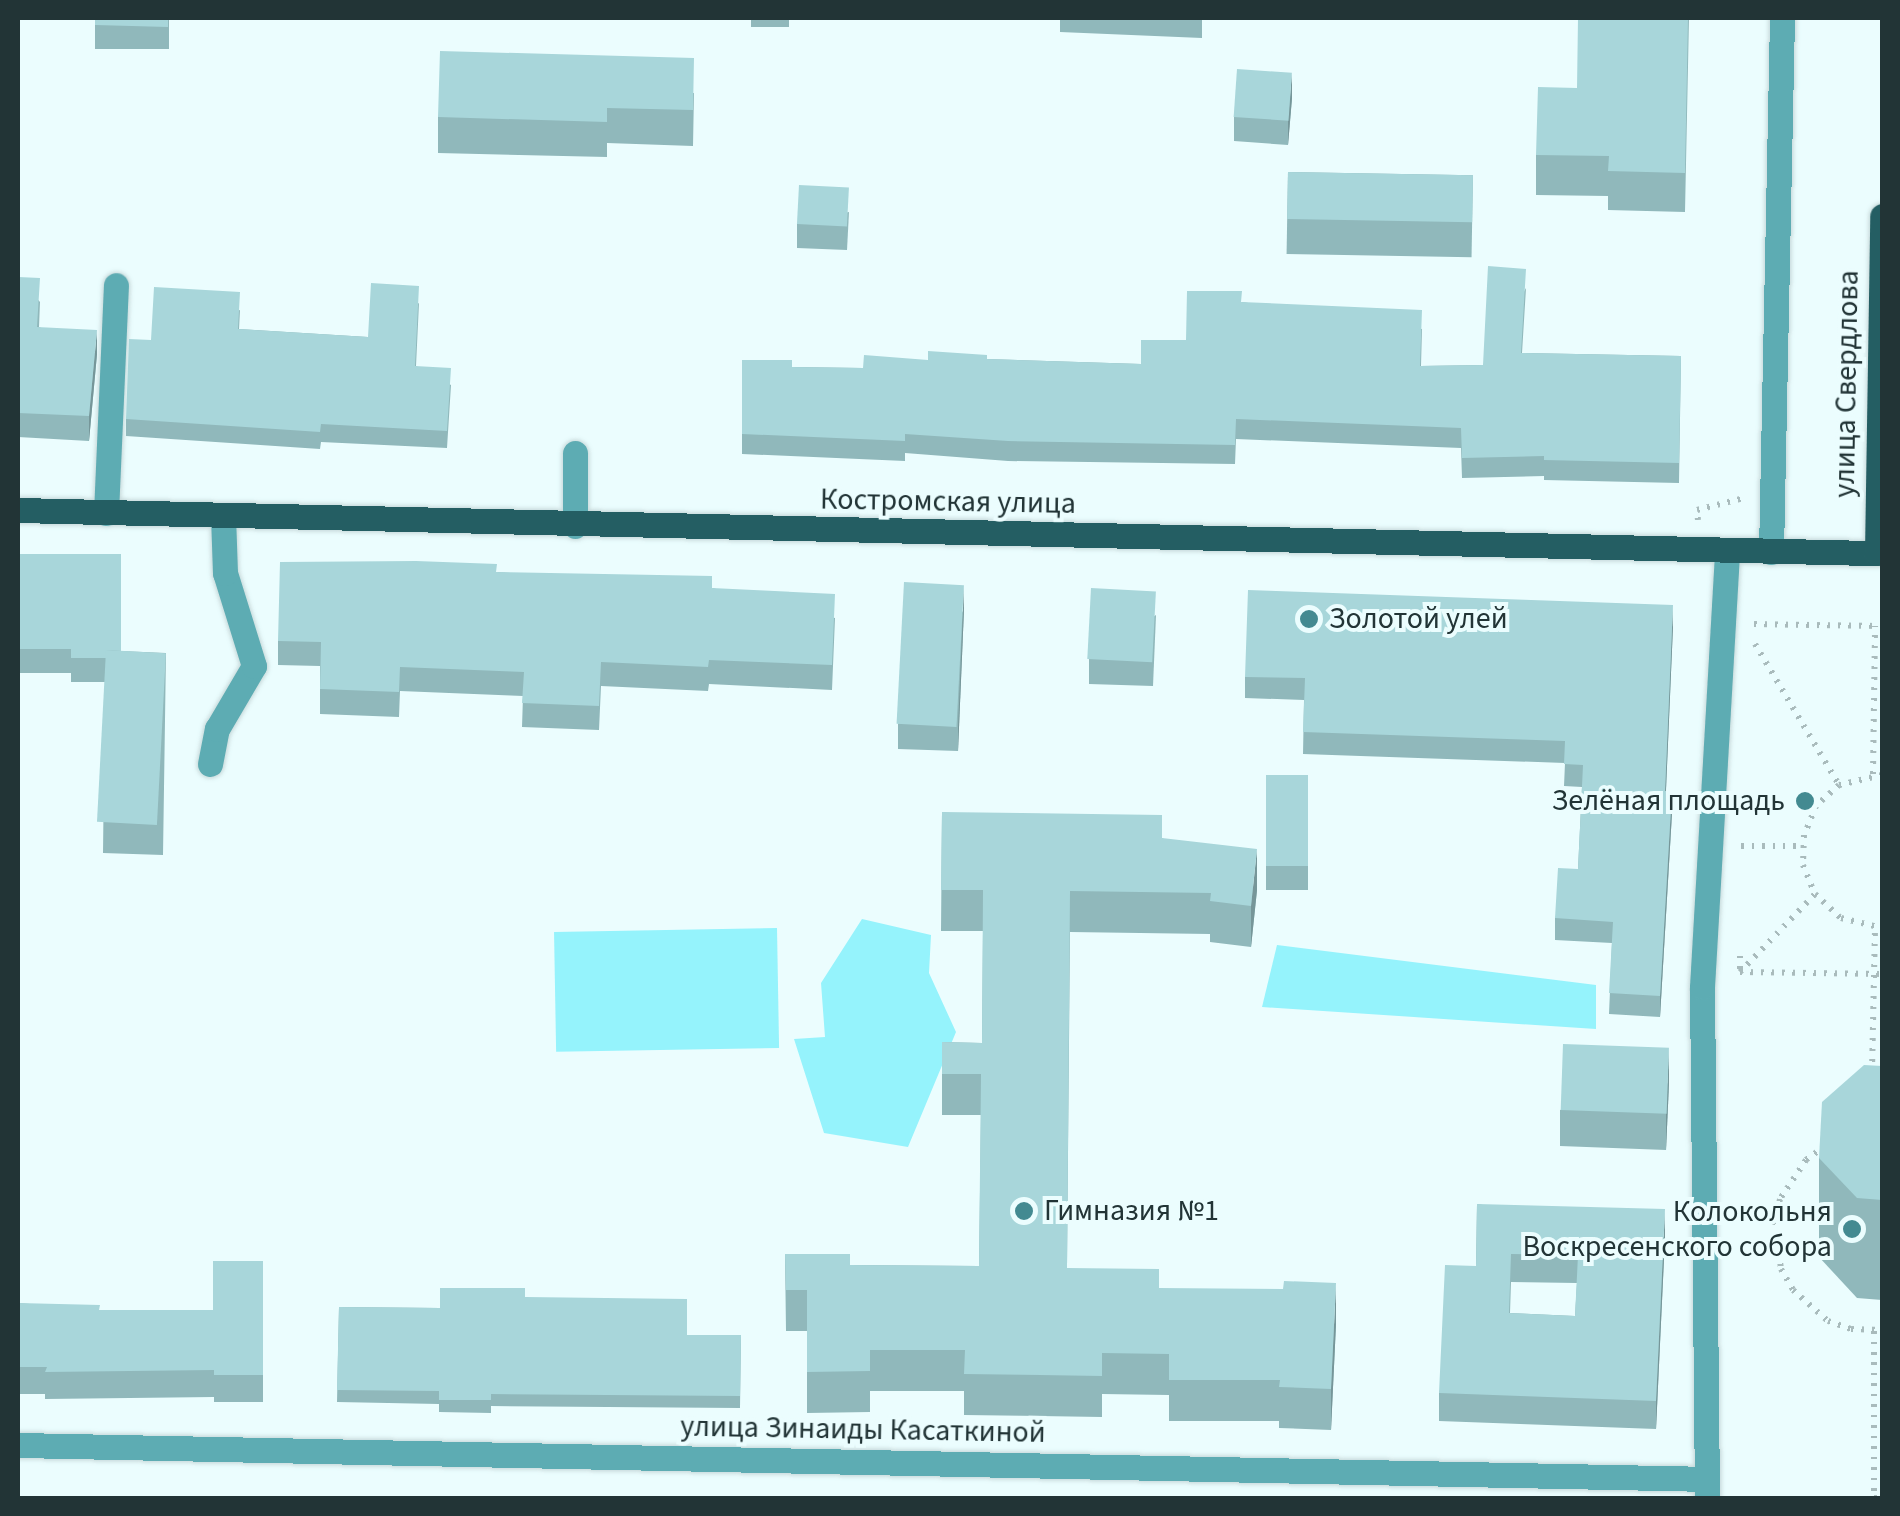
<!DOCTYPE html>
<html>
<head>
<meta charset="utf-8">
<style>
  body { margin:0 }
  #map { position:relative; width:1900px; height:1516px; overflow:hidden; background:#ebfdfe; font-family:"Source Sans 3",sans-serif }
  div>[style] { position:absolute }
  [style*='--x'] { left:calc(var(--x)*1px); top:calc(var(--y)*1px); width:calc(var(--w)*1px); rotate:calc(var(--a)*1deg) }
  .green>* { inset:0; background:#95f3fc; transform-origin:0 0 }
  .path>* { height:6px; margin-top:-3px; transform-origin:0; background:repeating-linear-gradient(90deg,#a9bbbc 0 2.5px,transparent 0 10.5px) }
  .roads { filter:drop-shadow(0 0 2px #c7d9da) drop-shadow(0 0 2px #c7d9da) }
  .minor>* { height:25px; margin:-12.5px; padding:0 12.5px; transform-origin:12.5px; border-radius:12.5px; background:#5dacb3 }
  .major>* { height:25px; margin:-12.5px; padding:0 12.5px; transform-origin:12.5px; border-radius:12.5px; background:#245e63 }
  .wall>* { inset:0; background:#90b8bb; transform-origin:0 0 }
  .shaded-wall>* { inset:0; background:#769699 }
  .building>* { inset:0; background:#a8d6da; transform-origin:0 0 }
  .dots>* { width:28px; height:28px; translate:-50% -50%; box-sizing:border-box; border:5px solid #ebfdfe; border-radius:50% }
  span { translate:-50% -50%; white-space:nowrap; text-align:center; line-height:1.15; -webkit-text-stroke:8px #ebfdfe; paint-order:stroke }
  .street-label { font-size:30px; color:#223436 }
  .poi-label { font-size:30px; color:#223436 }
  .left { translate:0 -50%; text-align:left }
  .right { translate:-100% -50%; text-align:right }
  .frame { position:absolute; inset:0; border:20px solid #223436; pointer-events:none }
</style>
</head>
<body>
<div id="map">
  <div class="green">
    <i style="clip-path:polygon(862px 919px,931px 935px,929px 973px,956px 1032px,908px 1147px,824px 1133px,794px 1039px,825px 1037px,821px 983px)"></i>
    <i style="left:777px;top:928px;width:120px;height:223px;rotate:89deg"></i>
    <i style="clip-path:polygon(1277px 945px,1596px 985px,1596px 1029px,1262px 1007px)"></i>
  </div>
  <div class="path">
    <i style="--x:1698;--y:520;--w:10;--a:-96"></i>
    <i style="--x:1697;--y:510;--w:49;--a:-14.3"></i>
    <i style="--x:1754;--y:624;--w:128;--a:0.9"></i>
    <i style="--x:1755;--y:644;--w:164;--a:59.2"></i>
    <i style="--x:1873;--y:774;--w:148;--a:-89.2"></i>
    <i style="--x:1882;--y:775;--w:44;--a:166.9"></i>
    <i style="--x:1839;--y:785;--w:31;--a:138"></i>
    <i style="--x:1816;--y:806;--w:31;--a:112"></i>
    <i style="--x:1804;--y:835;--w:30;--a:92"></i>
    <i style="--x:1803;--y:865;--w:31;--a:68"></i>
    <i style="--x:1815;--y:894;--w:35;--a:43"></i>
    <i style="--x:1841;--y:918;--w:42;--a:13.7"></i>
    <i style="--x:1741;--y:846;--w:63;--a:0"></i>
    <i style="--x:1740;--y:956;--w:16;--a:90"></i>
    <i style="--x:1740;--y:972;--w:142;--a:0.8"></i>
    <i style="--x:1740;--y:972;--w:108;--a:-46.1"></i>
    <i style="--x:1872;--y:1072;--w:143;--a:-88.8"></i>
    <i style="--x:1825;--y:1146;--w:24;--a:144"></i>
    <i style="--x:1806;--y:1160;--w:47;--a:123.7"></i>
    <i style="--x:1780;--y:1199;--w:24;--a:102"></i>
    <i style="--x:1775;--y:1222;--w:47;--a:82.7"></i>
    <i style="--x:1781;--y:1269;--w:24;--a:60"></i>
    <i style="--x:1793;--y:1290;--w:47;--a:41.5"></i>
    <i style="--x:1828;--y:1321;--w:24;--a:19"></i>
    <i style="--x:1851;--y:1329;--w:31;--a:2"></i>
    <i style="--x:1874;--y:1331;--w:167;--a:90"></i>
    <i style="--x:1874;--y:1498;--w:7;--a:0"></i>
  </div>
  <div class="roads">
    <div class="minor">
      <i style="--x:575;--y:453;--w:73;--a:90"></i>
      <i style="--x:106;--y:513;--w:228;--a:-87.5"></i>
      <i style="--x:1771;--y:552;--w:534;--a:-88.82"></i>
      <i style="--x:210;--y:764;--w:36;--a:-79"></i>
      <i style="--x:217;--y:729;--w:73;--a:-59.6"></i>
      <i style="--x:254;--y:666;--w:97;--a:-107.3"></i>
      <i style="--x:225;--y:573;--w:56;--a:-92"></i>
      <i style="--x:18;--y:1445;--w:1689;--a:1.15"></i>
      <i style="--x:1707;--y:1498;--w:511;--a:-90.56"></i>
      <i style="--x:1702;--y:987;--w:436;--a:-86.7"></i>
    </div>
    <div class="major">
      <i style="--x:18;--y:510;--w:1859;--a:1.33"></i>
      <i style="--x:1877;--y:553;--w:337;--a:-89.1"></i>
    </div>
  </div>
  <div class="wall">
    <i style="left:95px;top:18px;width:74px;height:31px"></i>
    <i style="left:751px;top:18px;width:38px;height:9px"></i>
    <i style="clip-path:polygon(1060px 18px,1202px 18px,1202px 38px,1060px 32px)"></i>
    <i style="clip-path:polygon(1689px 18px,1685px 212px,1608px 210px,1608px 196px,1536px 195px,1536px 155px,1577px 88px)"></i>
    <i style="clip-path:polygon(694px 93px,693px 146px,607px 143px,607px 157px,438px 153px,438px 117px)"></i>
    <i style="clip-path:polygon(1292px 98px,1288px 145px,1234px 141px,1234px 117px)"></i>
    <i style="left:1288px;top:172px;width:185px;height:82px;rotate:1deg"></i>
    <i style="clip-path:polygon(849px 212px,847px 250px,797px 248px,797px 224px)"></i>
    <i style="clip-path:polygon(18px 277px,40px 302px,39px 327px,97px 354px,89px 441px,18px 437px)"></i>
    <i style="clip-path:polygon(1526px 288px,1522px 353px,1681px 356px,1679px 483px,1544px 480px,1544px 476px,1462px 478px,1461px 448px,1236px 439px,1235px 464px,1008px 461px,905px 453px,905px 461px,742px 454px,742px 360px,792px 367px,863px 368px,928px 360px,987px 359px,1141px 364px,1186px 340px,1242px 302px,1422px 329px,1421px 366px,1483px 365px)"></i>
    <i style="clip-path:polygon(419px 303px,416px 366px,451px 385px,447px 448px,321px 442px,320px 449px,126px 436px,126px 419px,151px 340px,240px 310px,239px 329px,368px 337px)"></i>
    <i style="clip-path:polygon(18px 554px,121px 651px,166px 653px,163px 855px,103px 853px,105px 682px,71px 682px,71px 673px,18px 673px)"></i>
    <i style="clip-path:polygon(497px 572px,712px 588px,835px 618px,832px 690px,709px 684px,708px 691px,601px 686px,599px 730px,522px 727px,523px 696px,400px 691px,399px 717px,320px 714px,320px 666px,278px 665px,278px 641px)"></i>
    <i style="clip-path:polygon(964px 609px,958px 751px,898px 749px,898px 724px)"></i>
    <i style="clip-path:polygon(1156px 615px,1153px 686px,1089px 684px,1089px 659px)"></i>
    <i style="clip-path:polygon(1673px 626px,1666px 791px,1672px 813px,1660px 1017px,1609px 1014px,1612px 943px,1555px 940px,1555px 918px,1578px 869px,1582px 787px,1564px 786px,1565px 763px,1303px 754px,1304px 700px,1245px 698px,1245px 677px)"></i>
    <i style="left:1266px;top:775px;width:42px;height:115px"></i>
    <i style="clip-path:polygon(942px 812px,1162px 838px,1257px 890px,1251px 947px,1210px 942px,1210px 934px,1070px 932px,1067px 1268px,1159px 1288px,1336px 1324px,1331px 1430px,1279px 1428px,1279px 1421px,1169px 1421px,1169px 1395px,1102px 1394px,1102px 1417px,964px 1415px,964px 1391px,870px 1391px,870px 1412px,807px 1413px,807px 1331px,786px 1331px,785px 1254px,850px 1265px,979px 1266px,981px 1115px,942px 1115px,942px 1042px,982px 1043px,983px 931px,941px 931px)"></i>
    <i style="clip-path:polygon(1882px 1066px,1882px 1300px,1857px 1298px,1819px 1257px,1819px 1158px)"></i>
    <i style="clip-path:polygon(1669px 1083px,1666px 1150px,1560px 1146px,1560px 1110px)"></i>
    <i style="clip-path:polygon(evenodd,1477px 1204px,1665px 1237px,1656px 1429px,1439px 1421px,1439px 1393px,1476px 1266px,1477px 1204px,1511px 1282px,1577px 1283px,1575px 1316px,1510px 1313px,1511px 1282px)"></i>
    <i style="clip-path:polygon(263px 1261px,263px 1402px,214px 1402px,214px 1397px,45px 1399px,45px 1394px,18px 1394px,18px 1303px,99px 1310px,213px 1310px)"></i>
    <i style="clip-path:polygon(525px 1297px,687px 1335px,741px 1335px,740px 1408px,491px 1406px,491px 1413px,439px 1412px,439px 1404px,337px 1402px,339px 1307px,440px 1308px)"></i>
  </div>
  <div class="shaded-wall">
    <i style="clip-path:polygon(1292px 73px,1292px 98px,1288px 145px,1288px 120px)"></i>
    <i style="clip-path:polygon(97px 330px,97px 354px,89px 441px,89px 416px)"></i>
    <i style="clip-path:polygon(964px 585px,964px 609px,958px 751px,958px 727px)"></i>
    <i style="clip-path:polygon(1673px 605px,1673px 626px,1665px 812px,1665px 791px)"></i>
    <i style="clip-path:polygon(1672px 791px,1672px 813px,1660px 1017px,1660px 996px)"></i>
    <i style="clip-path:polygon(1257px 849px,1257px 890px,1251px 947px,1251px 906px)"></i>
    <i style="clip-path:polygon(1669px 1048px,1669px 1083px,1666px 1150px,1666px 1115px)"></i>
    <i style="clip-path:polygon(1665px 1209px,1665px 1237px,1656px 1429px,1656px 1401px)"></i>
    <i style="clip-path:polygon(1336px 1283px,1336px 1324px,1331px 1430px,1331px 1389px)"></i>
  </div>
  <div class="building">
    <i style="clip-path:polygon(95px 18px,168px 18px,168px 27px,95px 25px)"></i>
    <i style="clip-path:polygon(1578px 18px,1688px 18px,1685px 173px,1608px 171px,1609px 156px,1536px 155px,1538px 87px,1577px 88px)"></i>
    <i style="clip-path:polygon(440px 51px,694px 58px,693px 110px,607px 108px,607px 122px,438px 117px)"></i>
    <i style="left:1237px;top:69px;width:55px;height:48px;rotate:4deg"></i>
    <i style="left:1288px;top:172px;width:185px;height:47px;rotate:1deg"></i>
    <i style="left:799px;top:185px;width:50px;height:39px;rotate:3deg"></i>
    <i style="clip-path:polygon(1488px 266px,1526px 269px,1521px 353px,1681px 356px,1679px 463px,1544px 460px,1544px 456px,1462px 458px,1461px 428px,1236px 419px,1235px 445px,1008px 441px,905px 434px,905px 441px,742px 434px,742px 360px,792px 360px,792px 367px,863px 368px,864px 355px,928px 360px,928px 351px,987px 355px,987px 359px,1141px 364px,1141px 340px,1186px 340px,1187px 291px,1242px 291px,1241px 302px,1422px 310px,1420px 366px,1483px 365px)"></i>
    <i style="clip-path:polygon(18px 277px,40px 278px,37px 327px,97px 330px,89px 416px,18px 413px)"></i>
    <i style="clip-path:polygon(371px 283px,419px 286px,415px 366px,451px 368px,447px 431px,321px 424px,320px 432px,126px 419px,129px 339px,151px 340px,154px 287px,240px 292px,238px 329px,368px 337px)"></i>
    <i style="clip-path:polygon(18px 554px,121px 554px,121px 651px,106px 650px,106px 658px,71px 658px,71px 649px,18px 649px)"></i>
    <i style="clip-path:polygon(416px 561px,497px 564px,496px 572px,712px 576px,712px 588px,835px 594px,832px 665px,709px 660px,708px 667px,601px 662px,599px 706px,522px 703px,524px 672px,400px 667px,399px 692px,320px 689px,321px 642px,278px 641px,280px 562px)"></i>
    <i style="left:904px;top:582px;width:60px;height:142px;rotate:3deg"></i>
    <i style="left:1091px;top:588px;width:65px;height:71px;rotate:3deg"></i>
    <i style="clip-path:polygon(1248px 590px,1673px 605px,1665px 791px,1672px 791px,1660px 996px,1609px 993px,1613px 922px,1555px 918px,1558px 868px,1578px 869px,1583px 765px,1564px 764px,1565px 741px,1303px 732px,1305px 678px,1245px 677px)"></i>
    <i style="left:106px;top:650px;width:60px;height:172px;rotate:3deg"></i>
    <i style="left:1266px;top:775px;width:42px;height:91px"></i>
    <i style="clip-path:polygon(942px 812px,1162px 815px,1162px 838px,1257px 849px,1251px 906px,1210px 901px,1211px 893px,1070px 891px,1067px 1268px,1159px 1269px,1159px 1288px,1283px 1289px,1284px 1281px,1336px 1283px,1331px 1389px,1279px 1387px,1280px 1380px,1169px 1380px,1169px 1354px,1102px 1353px,1102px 1376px,964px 1374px,965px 1350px,870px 1350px,870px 1371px,807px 1372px,807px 1290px,786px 1290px,785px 1254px,850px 1254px,850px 1265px,979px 1266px,981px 1074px,942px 1074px,942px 1042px,982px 1043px,983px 890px,941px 890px)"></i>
    <i style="left:1563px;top:1044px;width:106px;height:66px;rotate:2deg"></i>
    <i style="clip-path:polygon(1864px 1065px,1882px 1066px,1882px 1200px,1857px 1198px,1819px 1158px,1822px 1102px)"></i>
    <i style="clip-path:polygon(evenodd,1477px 1204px,1665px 1209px,1656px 1401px,1439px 1393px,1445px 1265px,1476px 1266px,1477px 1204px,1511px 1254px,1578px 1255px,1575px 1316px,1509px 1313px,1511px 1254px)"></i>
    <i style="clip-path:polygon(213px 1261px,263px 1261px,263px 1375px,214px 1375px,214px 1370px,45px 1372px,47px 1367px,18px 1367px,18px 1303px,100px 1305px,99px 1310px,213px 1310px)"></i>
    <i style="clip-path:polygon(440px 1288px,525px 1288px,525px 1297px,687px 1299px,687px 1335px,741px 1335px,740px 1396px,491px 1394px,491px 1400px,439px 1400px,439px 1391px,337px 1390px,339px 1307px,440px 1308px)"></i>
    <i style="clip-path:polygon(54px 1496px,84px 1498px,54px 1498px)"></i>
  </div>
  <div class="dots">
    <i style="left:1309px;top:619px;background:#438a91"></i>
    <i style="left:1805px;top:801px;background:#438a91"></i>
    <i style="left:1024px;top:1211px;background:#438a91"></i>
    <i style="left:1852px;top:1229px;background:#438a91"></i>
  </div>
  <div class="street-label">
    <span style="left:1847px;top:384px;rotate:-89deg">улица Свердлова</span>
    <span style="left:948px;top:502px;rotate:1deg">Костромская улица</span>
    <span style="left:863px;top:1430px;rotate:1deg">улица Зинаиды Касаткиной</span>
  </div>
  <div class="poi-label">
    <span class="left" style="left:1329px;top:619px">Золотой улей</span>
    <span class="right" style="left:1785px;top:801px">Зелёная площадь</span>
    <span class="left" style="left:1044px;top:1211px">Гимназия №1</span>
    <span class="right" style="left:1832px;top:1229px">Колокольня<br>Воскресенского собора</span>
  </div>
  <div class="frame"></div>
</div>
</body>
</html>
